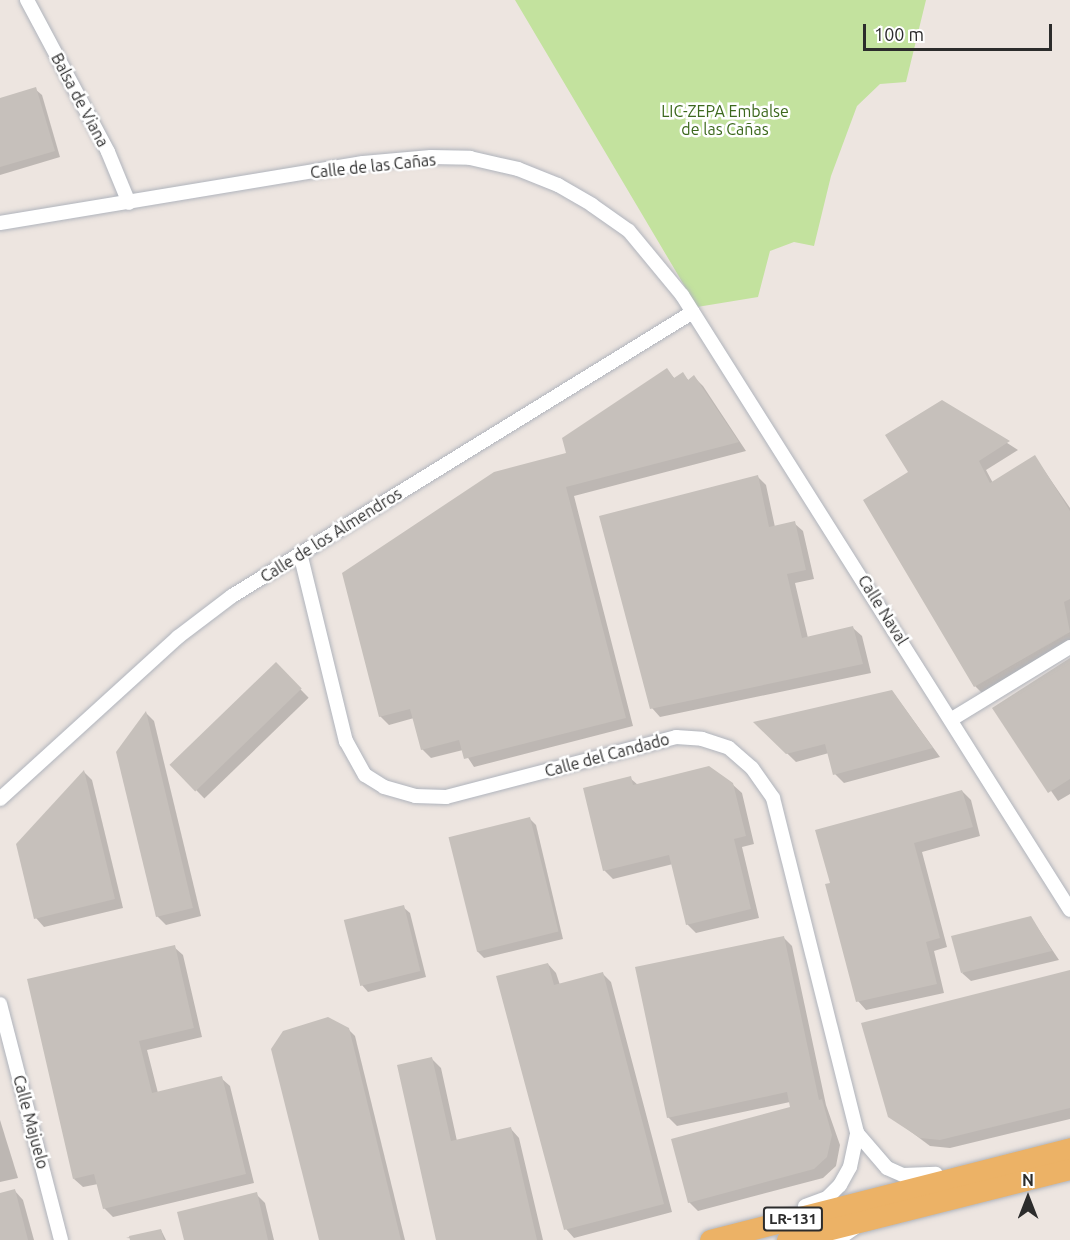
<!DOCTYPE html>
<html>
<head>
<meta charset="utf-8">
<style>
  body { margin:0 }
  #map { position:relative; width:1070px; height:1240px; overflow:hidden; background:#ede5e0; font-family:Ubuntu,sans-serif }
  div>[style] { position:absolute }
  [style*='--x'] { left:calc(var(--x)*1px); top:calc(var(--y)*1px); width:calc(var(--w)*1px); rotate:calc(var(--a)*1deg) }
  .green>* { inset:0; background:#c3e29e }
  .shadow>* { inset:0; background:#0003; transform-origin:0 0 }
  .building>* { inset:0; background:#c6c0bb; transform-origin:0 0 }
  .roads { filter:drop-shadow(0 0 2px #b0b4bc) drop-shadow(0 0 2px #b0b4bc) }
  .street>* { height:14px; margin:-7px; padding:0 7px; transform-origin:7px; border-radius:7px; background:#fff }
  .primary>* { height:21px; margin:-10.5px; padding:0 10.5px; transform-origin:10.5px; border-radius:10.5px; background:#ecb266 }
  span { translate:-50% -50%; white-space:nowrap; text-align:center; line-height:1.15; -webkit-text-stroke:5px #fff; paint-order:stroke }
  .shield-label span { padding:2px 4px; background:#fff; border:2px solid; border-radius:4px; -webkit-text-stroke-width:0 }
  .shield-label { font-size:15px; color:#2c2c2c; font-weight:700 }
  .street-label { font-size:16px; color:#2c2c2c }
  .park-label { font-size:16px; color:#3c681d }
  .north { position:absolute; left:998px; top:1168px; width:60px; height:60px; -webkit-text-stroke:4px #fff; paint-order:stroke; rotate:0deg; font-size:16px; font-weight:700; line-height:24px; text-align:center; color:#2c2c2c }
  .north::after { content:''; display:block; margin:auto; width:21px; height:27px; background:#2c2c2c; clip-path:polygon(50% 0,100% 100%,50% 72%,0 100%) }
  .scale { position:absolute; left:863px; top:24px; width:189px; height:27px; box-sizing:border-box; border:3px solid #2c2c2c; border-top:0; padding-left:8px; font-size:18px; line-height:21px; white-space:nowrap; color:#2c2c2c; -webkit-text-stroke:4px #fff; paint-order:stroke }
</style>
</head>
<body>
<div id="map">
  <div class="green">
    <i style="clip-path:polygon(515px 0,926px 0,906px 82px,880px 84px,857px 106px,831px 176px,814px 246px,794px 242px,770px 251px,758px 297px,697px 307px)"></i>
  </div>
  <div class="shadow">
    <i style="clip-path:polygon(35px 89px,42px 95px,60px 157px,0 175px,0 99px)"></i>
    <i style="clip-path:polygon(667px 370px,675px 379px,683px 374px,689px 381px,694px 377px,703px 386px,746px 451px,574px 496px,633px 726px,474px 767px,463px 750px,431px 758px,422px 749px,414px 718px,389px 725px,380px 716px,568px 454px)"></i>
    <i style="clip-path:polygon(942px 401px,1018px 450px,986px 470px,993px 483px,1035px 457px,1070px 508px,1070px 646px,984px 695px,975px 686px,910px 472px)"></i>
    <i style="clip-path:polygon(757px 476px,766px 485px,775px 527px,794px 523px,803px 531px,814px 579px,795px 583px,808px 638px,853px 628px,862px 636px,871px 673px,660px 717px,652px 708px)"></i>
    <i style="clip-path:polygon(1070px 659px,1070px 794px,1058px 801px,994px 708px)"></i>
    <i style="left:276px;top:664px;width:47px;height:145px;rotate:46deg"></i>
    <i style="clip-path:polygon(892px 691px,940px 757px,844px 783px,835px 774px,829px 753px,796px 762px,756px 723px)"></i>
    <i style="clip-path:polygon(146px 713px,154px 721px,201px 916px,166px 925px,157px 916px)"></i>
    <i style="clip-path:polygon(84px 772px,92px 780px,123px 908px,44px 927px,36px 918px)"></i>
    <i style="clip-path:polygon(630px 778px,638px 785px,732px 784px,742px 793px,754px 844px,742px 847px,759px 918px,696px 933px,687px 924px,673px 864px,613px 879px,604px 870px)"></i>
    <i style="clip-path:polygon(962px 791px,971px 800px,980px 836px,922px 852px,947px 947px,934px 951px,944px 993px,866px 1010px,858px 1001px,832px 884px)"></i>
    <i style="clip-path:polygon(529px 818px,536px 825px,563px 939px,484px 958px,477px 951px)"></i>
    <i style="clip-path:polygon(403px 907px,410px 913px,426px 977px,368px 992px,362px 985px)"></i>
    <i style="clip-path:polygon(1031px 918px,1059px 960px,971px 981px,962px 973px)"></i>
    <i style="clip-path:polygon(784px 938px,792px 946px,826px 1105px,840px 1145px,836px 1166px,823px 1178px,698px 1211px,689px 1202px,792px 1108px,790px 1102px,677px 1126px,668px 1117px)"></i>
    <i style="clip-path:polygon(174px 947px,183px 955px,202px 1037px,147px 1050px,158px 1093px,221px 1078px,230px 1086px,254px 1183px,113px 1217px,104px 1208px,98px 1184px,83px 1187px,74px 1179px)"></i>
    <i style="clip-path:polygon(548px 964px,556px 973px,560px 985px,602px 973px,611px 982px,672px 1212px,574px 1238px,566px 1229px)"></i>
    <i style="clip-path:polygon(1070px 972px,1070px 1119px,950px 1148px,930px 1146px,890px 1116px)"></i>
    <i style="clip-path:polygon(348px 1029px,355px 1036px,405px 1240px,320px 1240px)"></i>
    <i style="clip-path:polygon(432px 1059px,441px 1068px,457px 1141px,511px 1129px,519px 1138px,543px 1240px,438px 1240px)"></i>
    <i style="clip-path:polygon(0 1120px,18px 1178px,0 1182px)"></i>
    <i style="clip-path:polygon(15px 1191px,23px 1200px,34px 1240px,0 1240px,0 1195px)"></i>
    <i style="clip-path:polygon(256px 1194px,265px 1203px,274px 1240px,186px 1240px)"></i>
    <i style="clip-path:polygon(161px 1230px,166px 1240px,126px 1238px)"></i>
  </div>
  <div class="building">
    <i style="clip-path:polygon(36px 87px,55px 151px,0 167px,0 98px)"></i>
    <i style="clip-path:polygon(667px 368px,674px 378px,683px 372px,688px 380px,694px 375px,739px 442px,566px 487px,626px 718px,464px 759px,459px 740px,421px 750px,410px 709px,379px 717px,342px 573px,494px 472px,566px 453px,562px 438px)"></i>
    <i style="clip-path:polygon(942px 400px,1010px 441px,979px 461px,990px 483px,1035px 455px,1070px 511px,1070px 599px,1064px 602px,1070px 632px,974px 687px,863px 500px,908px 472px,885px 435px)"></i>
    <i style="clip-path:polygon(758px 475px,769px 527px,795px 521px,806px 570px,787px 574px,802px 638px,853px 626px,863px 664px,650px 709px,599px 516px)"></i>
    <i style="clip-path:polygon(1070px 658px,1070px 779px,1048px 793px,992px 708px)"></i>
    <i style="left:276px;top:662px;width:37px;height:148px;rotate:46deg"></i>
    <i style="clip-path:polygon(892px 690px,933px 748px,833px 775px,825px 744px,786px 754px,753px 722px)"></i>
    <i style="clip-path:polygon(146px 711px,193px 908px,156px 917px,116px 752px)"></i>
    <i style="clip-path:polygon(709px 766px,733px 783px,746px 836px,734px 839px,751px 909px,686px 925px,669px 855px,603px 871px,583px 788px,631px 776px,633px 785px)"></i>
    <i style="clip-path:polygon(84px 770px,115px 899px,34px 919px,16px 844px)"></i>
    <i style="clip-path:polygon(962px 790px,973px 827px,914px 843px,940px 938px,926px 942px,937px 984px,856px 1002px,825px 884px,830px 883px,815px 830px)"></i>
    <i style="left:530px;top:817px;width:118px;height:84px;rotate:76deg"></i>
    <i style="left:404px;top:905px;width:68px;height:62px;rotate:76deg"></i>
    <i style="clip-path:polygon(1031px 916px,1052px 951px,961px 973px,951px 936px)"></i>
    <i style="clip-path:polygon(784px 936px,819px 1100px,822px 1099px,832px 1135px,827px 1157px,814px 1169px,688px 1203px,671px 1139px,790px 1107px,787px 1092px,667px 1118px,635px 967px)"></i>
    <i style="clip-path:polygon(175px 945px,194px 1028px,139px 1041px,152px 1093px,222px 1076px,246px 1174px,103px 1209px,94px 1174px,73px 1179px,27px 979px)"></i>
    <i style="clip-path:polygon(548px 963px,554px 985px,603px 972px,664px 1204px,564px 1230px,496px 976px)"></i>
    <i style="clip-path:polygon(1070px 970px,1070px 1108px,940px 1140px,920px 1138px,888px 1117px,861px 1023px)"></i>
    <i style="clip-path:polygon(328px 1017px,349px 1028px,401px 1240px,319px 1240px,271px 1049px,283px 1031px)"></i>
    <i style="clip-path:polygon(432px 1057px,451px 1141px,511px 1127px,537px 1240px,436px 1240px,397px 1065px)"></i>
    <i style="clip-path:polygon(15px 1189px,28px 1240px,0 1240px,0 1193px)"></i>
    <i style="clip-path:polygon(257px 1192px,268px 1240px,184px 1240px,177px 1212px)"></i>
    <i style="clip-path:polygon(161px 1229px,164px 1240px,130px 1240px,129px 1236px)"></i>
  </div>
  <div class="roads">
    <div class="street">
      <i style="--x:27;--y:0;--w:172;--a:61.9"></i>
      <i style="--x:108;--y:152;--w:55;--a:67.6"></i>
      <i style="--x:0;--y:223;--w:368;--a:-9.4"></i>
      <i style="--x:363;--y:163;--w:68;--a:-5"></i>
      <i style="--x:431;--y:157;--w:39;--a:1"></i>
      <i style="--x:470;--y:158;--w:49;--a:12.9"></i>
      <i style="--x:518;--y:169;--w:43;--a:21.8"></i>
      <i style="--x:558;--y:185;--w:39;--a:30"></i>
      <i style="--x:592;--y:205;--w:45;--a:35.1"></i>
      <i style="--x:629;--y:231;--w:83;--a:50.4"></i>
      <i style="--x:682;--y:295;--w:727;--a:57.75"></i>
      <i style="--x:300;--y:553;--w:194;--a:76.3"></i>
      <i style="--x:346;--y:741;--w:39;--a:61"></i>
      <i style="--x:365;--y:775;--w:22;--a:32"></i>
      <i style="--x:384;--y:787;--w:32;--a:16"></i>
      <i style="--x:415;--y:796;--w:31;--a:2"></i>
      <i style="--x:446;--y:797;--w:238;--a:-14.6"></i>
      <i style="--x:676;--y:737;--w:26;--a:4"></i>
      <i style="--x:702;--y:739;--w:28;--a:18"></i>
      <i style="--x:729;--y:748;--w:30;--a:41"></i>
      <i style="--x:752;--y:768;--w:37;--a:55"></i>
      <i style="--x:773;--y:798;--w:345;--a:75.9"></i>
      <i style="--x:857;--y:1133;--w:46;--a:49.4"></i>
      <i style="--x:887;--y:1168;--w:17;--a:24"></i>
      <i style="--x:903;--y:1175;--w:33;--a:-2"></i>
      <i style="--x:952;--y:719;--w:138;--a:-31.4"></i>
      <i style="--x:0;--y:799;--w:241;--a:-42.3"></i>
      <i style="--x:178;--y:637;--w:68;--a:-37.2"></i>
      <i style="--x:232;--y:596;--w:541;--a:-31.64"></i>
      <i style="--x:0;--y:1004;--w:244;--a:75.5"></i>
      <i style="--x:805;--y:1206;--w:23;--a:-20"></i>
      <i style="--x:827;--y:1198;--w:18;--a:-45"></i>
      <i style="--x:840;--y:1185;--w:21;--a:-61"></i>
      <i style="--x:850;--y:1167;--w:35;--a:-78"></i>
      <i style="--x:837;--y:1240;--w:28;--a:-35"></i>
    </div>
    <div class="primary">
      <i style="--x:710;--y:1240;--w:372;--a:-14.3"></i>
      <i style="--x:787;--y:1240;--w:292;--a:-14.1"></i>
    </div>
  </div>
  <div class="shield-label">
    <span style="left:793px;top:1219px">LR-131</span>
  </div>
  <div class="street-label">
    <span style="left:80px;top:100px;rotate:62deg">Balsa de Viana</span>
    <span style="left:373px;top:166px;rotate:-6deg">Calle de las Cañas</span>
    <span style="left:331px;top:535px;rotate:-32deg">Calle de los Almendros</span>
    <span style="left:883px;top:610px;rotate:58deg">Calle Naval</span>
    <span style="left:607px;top:755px;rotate:-15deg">Calle del Candado</span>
    <span style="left:31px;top:1122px;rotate:75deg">Calle Majuelo</span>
  </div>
  <div class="park-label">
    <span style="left:725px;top:120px">LIC-ZEPA Embalse<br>de las Cañas</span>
  </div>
  <div class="north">N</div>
  <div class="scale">100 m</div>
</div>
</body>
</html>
